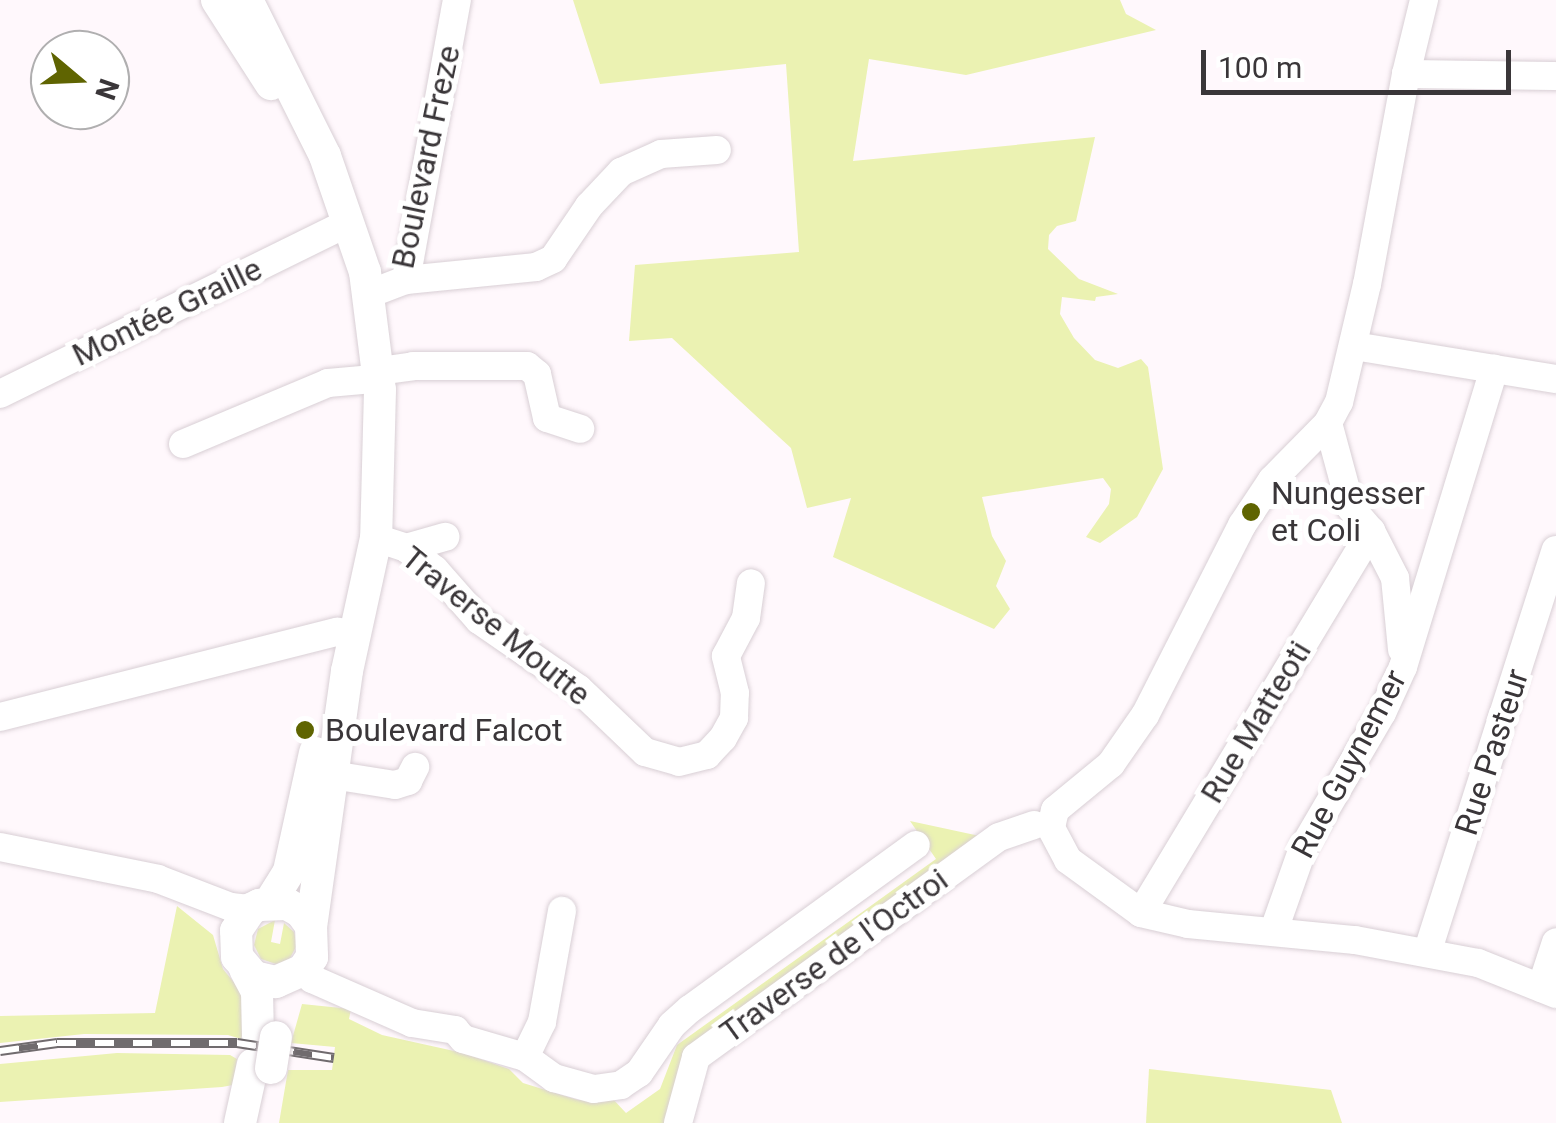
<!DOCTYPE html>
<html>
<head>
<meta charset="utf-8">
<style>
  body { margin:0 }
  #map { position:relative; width:1556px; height:1123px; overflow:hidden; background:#fff8fc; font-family:Roboto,sans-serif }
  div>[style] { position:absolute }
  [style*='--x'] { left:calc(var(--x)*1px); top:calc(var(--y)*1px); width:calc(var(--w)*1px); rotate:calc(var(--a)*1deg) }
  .green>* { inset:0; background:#ebf2b2 }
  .roads { filter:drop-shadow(0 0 2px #d9cfd5) drop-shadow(0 0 2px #d9cfd5) }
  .minor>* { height:28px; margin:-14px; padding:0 14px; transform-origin:14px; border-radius:14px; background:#fff }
  .major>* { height:32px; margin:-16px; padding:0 16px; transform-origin:16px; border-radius:16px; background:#fff }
  .rail>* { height:10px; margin-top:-5px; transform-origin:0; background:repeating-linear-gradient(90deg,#fff 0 19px,#706b6e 0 38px); box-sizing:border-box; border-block:2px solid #706b6e }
  .bridges { filter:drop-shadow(0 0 2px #d9cfd5) drop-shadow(0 0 2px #d9cfd5) }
  .major-bridge>* { height:32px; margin:-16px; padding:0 16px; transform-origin:16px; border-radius:16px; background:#fff }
  .dots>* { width:28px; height:28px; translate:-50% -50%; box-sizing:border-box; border:5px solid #fff; border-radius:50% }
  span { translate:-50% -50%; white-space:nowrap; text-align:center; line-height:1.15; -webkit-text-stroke:10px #fff; paint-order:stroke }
  .street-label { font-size:32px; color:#3a3639 }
  .poi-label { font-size:32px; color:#3a3639 }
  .left { translate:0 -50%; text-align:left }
  .north { position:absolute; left:30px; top:30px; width:100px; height:100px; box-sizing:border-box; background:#fff; border:2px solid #b0afb0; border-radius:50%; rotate:109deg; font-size:28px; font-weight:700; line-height:40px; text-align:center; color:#3a3639 }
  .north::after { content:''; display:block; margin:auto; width:35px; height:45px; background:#5f6401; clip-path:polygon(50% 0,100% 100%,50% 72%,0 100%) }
  .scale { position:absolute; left:1201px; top:50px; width:310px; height:45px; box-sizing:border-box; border:5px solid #3a3639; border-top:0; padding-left:12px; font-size:30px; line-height:35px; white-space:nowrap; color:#3a3639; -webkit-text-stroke:8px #fff; paint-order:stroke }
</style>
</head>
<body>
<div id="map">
  <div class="green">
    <i style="clip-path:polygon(573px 0,1120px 0,1126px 14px,1156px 30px,966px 75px,869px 59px,853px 161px,1095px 137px,1076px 221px,1057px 226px,1049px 235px,1048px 249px,1079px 279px,1118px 294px,1096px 297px,1095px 301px,1062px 297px,1060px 314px,1074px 338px,1095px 360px,1118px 368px,1141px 359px,1148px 367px,1163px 469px,1137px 517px,1100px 543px,1086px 537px,1109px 504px,1111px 489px,1103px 478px,982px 497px,992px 536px,1006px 561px,996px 586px,1010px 609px,994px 629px,833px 557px,851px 498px,807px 508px,791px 448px,767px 426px,672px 338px,629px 341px,635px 265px,799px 252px,786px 64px,600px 84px)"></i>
    <i style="clip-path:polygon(910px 821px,989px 838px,690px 1054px,674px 1123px,279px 1123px,288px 1070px,332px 1070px,335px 1047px,291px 1043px,302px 1004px,351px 1009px,349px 1019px,382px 1035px,463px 1053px,509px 1069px,523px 1083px,578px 1100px,611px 1097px,626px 1113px,660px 1089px,677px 1045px,936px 859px)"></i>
    <i style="clip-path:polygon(177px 906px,213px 935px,223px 969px,241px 991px,247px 1017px,241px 1039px,228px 1035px,84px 1034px,0 1043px,0 1016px,155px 1013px)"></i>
    <i style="clip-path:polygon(275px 920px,271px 942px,280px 944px,284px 923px,294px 932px,297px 945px,289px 960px,276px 964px,261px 959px,254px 945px,258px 929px)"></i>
    <i style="clip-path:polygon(117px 1053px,230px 1055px,237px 1059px,233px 1085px,222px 1087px,0 1102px,0 1064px)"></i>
    <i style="clip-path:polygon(1149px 1069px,1331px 1090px,1342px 1123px,1146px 1123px)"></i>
  </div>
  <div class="roads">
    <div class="minor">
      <i style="--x:1424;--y:0;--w:76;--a:103.7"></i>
      <i style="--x:1406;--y:74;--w:214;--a:100.5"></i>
      <i style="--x:1367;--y:284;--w:121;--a:103.3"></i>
      <i style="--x:1339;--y:402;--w:24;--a:118"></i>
      <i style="--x:1328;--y:423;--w:80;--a:134.5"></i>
      <i style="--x:1272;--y:480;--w:54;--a:123.7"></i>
      <i style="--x:1242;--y:525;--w:213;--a:117"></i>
      <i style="--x:1145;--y:715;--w:60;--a:124.8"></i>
      <i style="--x:1111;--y:764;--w:72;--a:140.6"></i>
      <i style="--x:1055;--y:810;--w:18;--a:103"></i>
      <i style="--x:1051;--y:828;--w:36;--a:62"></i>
      <i style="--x:1068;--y:860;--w:90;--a:36"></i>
      <i style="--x:1141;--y:913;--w:48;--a:13.2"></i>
      <i style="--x:1188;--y:924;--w:168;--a:5.5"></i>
      <i style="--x:1355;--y:940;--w:125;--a:10.6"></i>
      <i style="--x:1478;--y:963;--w:84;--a:21.7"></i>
      <i style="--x:1406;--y:74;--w:150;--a:0.8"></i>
      <i style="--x:406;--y:280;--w:131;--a:-5.7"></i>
      <i style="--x:536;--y:267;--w:19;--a:-25"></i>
      <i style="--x:553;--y:259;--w:64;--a:-55.8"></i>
      <i style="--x:589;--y:206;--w:47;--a:-46.7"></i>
      <i style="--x:621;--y:172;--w:44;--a:-24.2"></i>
      <i style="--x:661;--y:154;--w:56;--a:-4.1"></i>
      <i style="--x:369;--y:294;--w:40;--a:-21"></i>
      <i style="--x:406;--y:280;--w:285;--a:-79.7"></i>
      <i style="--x:1354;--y:346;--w:205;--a:9.3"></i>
      <i style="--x:379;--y:371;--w:34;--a:-8"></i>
      <i style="--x:413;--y:366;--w:114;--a:0"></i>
      <i style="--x:527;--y:366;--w:13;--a:39"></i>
      <i style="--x:537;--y:374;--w:45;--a:77.2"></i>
      <i style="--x:547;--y:418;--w:35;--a:18"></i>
      <i style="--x:0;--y:394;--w:372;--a:-26.2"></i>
      <i style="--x:1328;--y:423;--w:88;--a:74.9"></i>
      <i style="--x:1351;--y:508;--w:30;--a:49"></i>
      <i style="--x:1371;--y:531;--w:53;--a:62.9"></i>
      <i style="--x:1395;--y:578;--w:72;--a:84.4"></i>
      <i style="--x:183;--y:444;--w:157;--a:-22.8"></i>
      <i style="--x:328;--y:383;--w:34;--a:-5"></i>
      <i style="--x:376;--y:538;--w:32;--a:18"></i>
      <i style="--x:406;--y:548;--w:36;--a:37"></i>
      <i style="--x:435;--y:570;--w:67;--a:48.7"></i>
      <i style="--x:479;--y:620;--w:121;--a:34.6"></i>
      <i style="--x:579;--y:689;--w:91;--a:43.7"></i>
      <i style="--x:645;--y:752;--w:35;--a:16"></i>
      <i style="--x:679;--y:762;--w:29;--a:-14"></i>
      <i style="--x:707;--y:755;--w:23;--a:-47"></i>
      <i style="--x:723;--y:738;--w:23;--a:-61"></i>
      <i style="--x:734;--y:718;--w:25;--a:-88"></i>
      <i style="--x:735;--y:693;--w:38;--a:-104"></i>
      <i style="--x:726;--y:656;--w:43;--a:-62.2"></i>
      <i style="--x:746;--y:618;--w:35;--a:-82"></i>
      <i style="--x:406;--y:548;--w:41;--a:-15.8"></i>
      <i style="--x:0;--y:717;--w:348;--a:-14.2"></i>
      <i style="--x:337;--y:632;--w:17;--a:13"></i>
      <i style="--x:313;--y:772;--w:83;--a:9"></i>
      <i style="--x:395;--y:785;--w:14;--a:-17"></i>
      <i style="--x:408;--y:781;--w:16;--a:-63"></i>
      <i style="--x:0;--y:847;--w:161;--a:11.4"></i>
      <i style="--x:158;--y:879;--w:78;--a:21"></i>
      <i style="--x:231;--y:907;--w:20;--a:6"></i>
      <i style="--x:1141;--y:913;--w:446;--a:-58.9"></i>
      <i style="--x:1274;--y:930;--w:87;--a:-70.5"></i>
      <i style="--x:1303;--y:848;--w:156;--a:-59.7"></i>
      <i style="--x:1382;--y:713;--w:51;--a:-65.5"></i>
      <i style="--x:1403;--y:667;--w:312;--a:-73"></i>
      <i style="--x:1427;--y:953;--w:423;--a:-72.3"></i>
      <i style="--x:303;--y:970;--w:13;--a:45"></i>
      <i style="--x:312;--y:979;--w:109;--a:23.7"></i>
      <i style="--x:412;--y:1023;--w:44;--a:9.2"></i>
      <i style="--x:455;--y:1030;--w:12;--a:48"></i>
      <i style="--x:463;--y:1039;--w:65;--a:16.2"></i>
      <i style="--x:525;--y:1057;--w:36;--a:36"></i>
      <i style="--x:554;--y:1078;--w:41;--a:15.4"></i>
      <i style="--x:594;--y:1089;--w:27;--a:-8"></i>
      <i style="--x:621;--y:1085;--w:22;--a:-34"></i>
      <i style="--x:639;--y:1073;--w:58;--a:-55.5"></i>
      <i style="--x:672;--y:1025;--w:24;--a:-42"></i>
      <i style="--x:690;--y:1009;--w:279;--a:-36"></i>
      <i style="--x:1541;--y:988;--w:48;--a:-71.9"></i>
      <i style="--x:525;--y:1057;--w:39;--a:-64"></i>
      <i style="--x:542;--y:1022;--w:113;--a:-79.8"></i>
      <i style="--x:678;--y:1123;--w:68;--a:-74.7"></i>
      <i style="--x:696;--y:1057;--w:374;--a:-36"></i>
      <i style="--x:999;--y:837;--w:37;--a:-19"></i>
    </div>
    <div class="major">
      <i style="--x:217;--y:0;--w:100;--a:57.3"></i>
      <i style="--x:247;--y:0;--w:174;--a:63.4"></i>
      <i style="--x:325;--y:156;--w:123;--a:71"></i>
      <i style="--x:365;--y:272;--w:119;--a:82.8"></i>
      <i style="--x:380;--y:390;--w:148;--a:91.5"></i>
      <i style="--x:376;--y:538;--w:136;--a:102.3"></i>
      <i style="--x:347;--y:671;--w:258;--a:98"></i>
      <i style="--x:311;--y:926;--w:31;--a:88"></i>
      <i style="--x:312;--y:957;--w:16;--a:125"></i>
      <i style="--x:303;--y:970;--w:30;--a:156"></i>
      <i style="--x:276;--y:982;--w:23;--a:-167"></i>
      <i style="--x:254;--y:977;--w:26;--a:-130"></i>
      <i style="--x:237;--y:957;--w:26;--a:-92"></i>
      <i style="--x:236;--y:931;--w:27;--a:-56"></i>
      <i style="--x:251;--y:909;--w:9;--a:-27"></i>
      <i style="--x:259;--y:905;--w:28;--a:-2"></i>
      <i style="--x:287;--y:904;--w:16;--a:30"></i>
      <i style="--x:301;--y:912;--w:17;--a:54"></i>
      <i style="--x:270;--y:902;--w:36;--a:-58"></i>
      <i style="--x:289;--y:871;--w:121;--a:-77.6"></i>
      <i style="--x:245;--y:969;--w:26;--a:62"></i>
      <i style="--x:257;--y:992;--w:44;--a:88.7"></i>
      <i style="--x:240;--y:1123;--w:60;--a:-77.6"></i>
    </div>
  </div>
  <div class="rail">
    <i style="--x:0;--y:1051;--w:58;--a:-8"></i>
    <i style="--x:57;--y:1043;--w:180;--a:0"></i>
    <i style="--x:237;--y:1043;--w:98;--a:8.8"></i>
  </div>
  <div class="bridges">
    <div class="major-bridge">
      <i style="--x:271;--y:1068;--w:31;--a:-81"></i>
    </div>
  </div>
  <div class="dots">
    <i style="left:1251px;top:512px;background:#5f6401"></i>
    <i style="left:305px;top:730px;background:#5f6401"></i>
  </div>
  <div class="street-label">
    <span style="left:426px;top:157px;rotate:-78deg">Boulevard Freze</span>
    <span style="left:167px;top:312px;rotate:-26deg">Montée Graille</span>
    <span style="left:496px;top:626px;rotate:39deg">Traverse Moutte</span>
    <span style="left:1256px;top:722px;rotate:-59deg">Rue Matteoti</span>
    <span style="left:1492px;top:752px;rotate:-72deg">Rue Pasteur</span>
    <span style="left:1349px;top:764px;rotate:-62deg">Rue Guynemer</span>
    <span style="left:834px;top:956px;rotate:-36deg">Traverse de l'Octroi</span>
  </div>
  <div class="poi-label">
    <span class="left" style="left:1271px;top:512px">Nungesser<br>et Coli</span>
    <span class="left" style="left:325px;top:730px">Boulevard Falcot</span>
  </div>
  <div class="north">N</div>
  <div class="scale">100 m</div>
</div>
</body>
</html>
